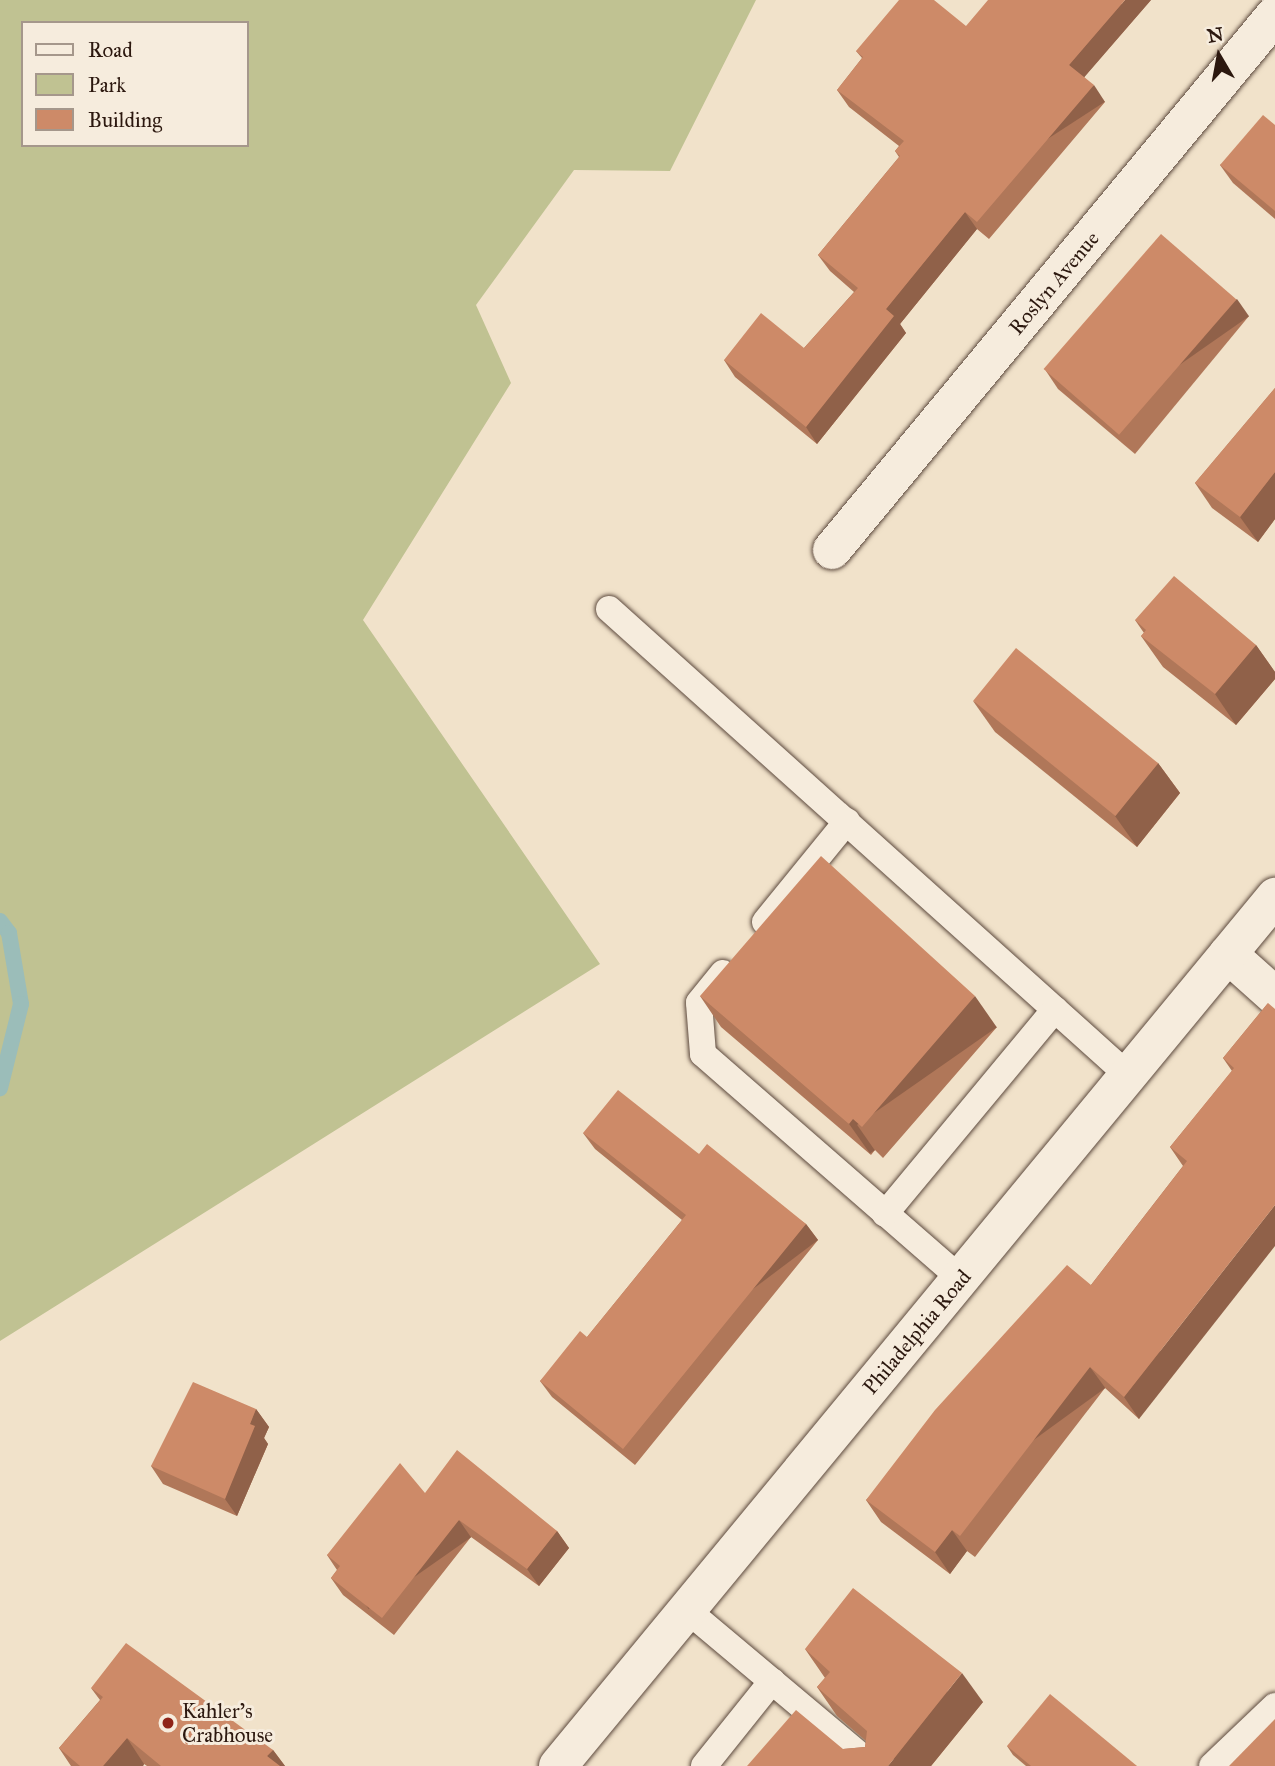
<!DOCTYPE html>
<html>
<head>
<meta charset="utf-8">
<style>
  body { margin:0 }
  #map { position:relative; width:1275px; height:1766px; overflow:hidden; background:#f1e2ca; font-family:"IM FELL Great Primer",serif }
  div>[style] { position:absolute }
  [style*='--x'] { left:calc(var(--x)*1px); top:calc(var(--y)*1px); width:calc(var(--w)*1px); rotate:calc(var(--a)*1deg) }
  .green>* { inset:0; background:#c0c292 }
  .stream>* { height:16px; margin:-8px; padding:0 8px; transform-origin:8px; border-radius:8px; background:#9bbdb9 }
  .roads { filter:drop-shadow(0 0 2px #5d4a3e) drop-shadow(0 0 2px #5d4a3e) }
  .lane>* { height:26px; margin:-13px; padding:0 13px; transform-origin:13px; border-radius:13px; background:#f6ecdd }
  .street>* { height:38px; margin:-19px; padding:0 19px; transform-origin:19px; border-radius:19px; background:#f6ecdd }
  .secondary>* { height:38px; margin:-19px; padding:0 19px; transform-origin:19px; border-radius:19px; background:#f6ecdd }
  .wall>* { inset:0; background:#b07759 }
  .shaded-wall>* { inset:0; background:#906149; transform-origin:0 0 }
  .building>* { inset:0; background:#cd8a68; transform-origin:0 0 }
  .dots>* { width:19px; height:19px; translate:-50% -50%; box-sizing:border-box; border:4px solid #f6ecdd; border-radius:50% }
  span { translate:-50% -50%; white-space:nowrap; text-align:center; line-height:1.15; -webkit-text-stroke:6px #f6ecdd; paint-order:stroke }
  .street-label { font-size:21px; color:#2c180f }
  .poi-label { font-size:21px; color:#2c180f }
  .left { translate:0 -50%; text-align:left }
  .legend { position:absolute; left:21px; top:21px; width:228px; height:126px; box-sizing:border-box; background:#f6ecdd; border:2px solid #a5978b; margin:0; padding:9px 12px; list-style:none; font-size:21px; color:#2c180f }
  .legend li { display:flex; align-items:center; gap:14px; height:35px }
  .legend b { width:35px; border:2px solid #a5978b }
  .north { position:absolute; left:1184px; top:21px; width:70px; height:70px; -webkit-text-stroke:5px #f6ecdd; paint-order:stroke; rotate:350deg; font-size:19px; font-weight:700; line-height:28px; text-align:center; color:#2c180f }
  .north::after { content:''; display:block; margin:auto; width:24px; height:32px; background:#2c180f; clip-path:polygon(50% 0,100% 100%,50% 72%,0 100%) }
</style>
</head>
<body>
<div id="map">
  <div class="green">
    <i style="clip-path:polygon(evenodd,0 0,756px 0,670px 171px,574px 170px,476px 305px,511px 383px,363px 620px,600px 964px,0 1341px,0 0,23px 23px,247px 23px,247px 145px,23px 145px,23px 23px)"></i>
  </div>
  <div class="stream">
    <i style="--x:0;--y:921;--w:15;--a:53"></i>
    <i style="--x:9;--y:933;--w:72;--a:80.4"></i>
    <i style="--x:21;--y:1004;--w:87;--a:104"></i>
  </div>
  <div class="roads">
    <div class="lane">
      <i style="--x:609;--y:609;--w:699;--a:41.93"></i>
      <i style="--x:765;--y:922;--w:130;--a:-50.9"></i>
      <i style="--x:723;--y:973;--w:38;--a:129"></i>
      <i style="--x:699;--y:1003;--w:51;--a:85.5"></i>
      <i style="--x:703;--y:1054;--w:342;--a:41.1"></i>
      <i style="--x:885;--y:1214;--w:266;--a:-50.3"></i>
      <i style="--x:687;--y:1610;--w:243;--a:40"></i>
      <i style="--x:704;--y:1766;--w:109;--a:-51.3"></i>
      <i style="--x:1212;--y:1766;--w:87;--a:-43.6"></i>
    </div>
    <div class="street">
      <i style="--x:832;--y:550;--w:695;--a:-50.37"></i>
      <i style="--x:1228;--y:954;--w:63;--a:41.8"></i>
    </div>
    <div class="secondary">
      <i style="--x:558;--y:1766;--w:1127;--a:-50.47"></i>
    </div>
  </div>
  <div class="wall">
    <i style="clip-path:polygon(1151px 0,1084px 77px,1105px 102px,989px 239px,977px 229px,900px 324px,906px 333px,817px 444px,735px 377px,724px 360px,804px 348px,854px 292px,830px 271px,818px 255px,899px 157px,895px 151px,899px 146px,849px 107px,837px 90px,862px 58px,856px 51px,966px 26px)"></i>
    <i style="clip-path:polygon(1275px 125px,1275px 219px,1233px 183px,1220px 165px)"></i>
    <i style="clip-path:polygon(1249px 316px,1135px 454px,1058px 389px,1046px 371px)"></i>
    <i style="clip-path:polygon(1275px 388px,1275px 519px,1258px 542px,1212px 508px,1195px 483px)"></i>
    <i style="clip-path:polygon(1135px 620px,1256px 645px,1275px 672px,1275px 679px,1236px 725px,1163px 667px,1141px 636px,1144px 633px)"></i>
    <i style="clip-path:polygon(973px 701px,1158px 763px,1180px 793px,1137px 847px,995px 732px)"></i>
    <i style="clip-path:polygon(700px 996px,997px 1027px,883px 1158px,875px 1150px,871px 1155px,721px 1027px)"></i>
    <i style="clip-path:polygon(1268px 1003px,1139px 1419px,1105px 1388px,975px 1557px,967px 1551px,950px 1574px,881px 1522px,866px 1500px,1091px 1285px,1183px 1166px,1170px 1147px,1232px 1071px,1223px 1058px)"></i>
    <i style="clip-path:polygon(583px 1133px,699px 1154px,806px 1224px,818px 1240px,635px 1465px,552px 1397px,540px 1381px,587px 1337px,682px 1220px,595px 1149px)"></i>
    <i style="clip-path:polygon(256px 1409px,269px 1427px,264px 1438px,268px 1444px,237px 1516px,163px 1484px,151px 1466px)"></i>
    <i style="clip-path:polygon(425px 1493px,557px 1531px,569px 1548px,539px 1586px,471px 1537px,394px 1635px,343px 1595px,331px 1578px,337px 1570px,327px 1555px)"></i>
    <i style="clip-path:polygon(805px 1649px,983px 1702px,931px 1766px,843px 1749px,865px 1747px,866px 1741px,837px 1716px,817px 1687px,825px 1678px)"></i>
    <i style="clip-path:polygon(91px 1688px,273px 1750px,285px 1766px,147px 1766px,144px 1764px,143px 1766px,71px 1766px,59px 1748px,100px 1700px)"></i>
    <i style="clip-path:polygon(1007px 1746px,1137px 1766px,1026px 1766px,1013px 1755px)"></i>
  </div>
  <div class="shaded-wall">
    <i style="clip-path:polygon(1125px 0,1151px 0,1081px 81px,1069px 65px)"></i>
    <i style="left:1094px;top:85px;width:20px;height:180px;rotate:57deg"></i>
    <i style="clip-path:polygon(965px 212px,977px 229px,900px 324px,906px 333px,817px 444px,806px 427px,886px 309px)"></i>
    <i style="left:1237px;top:299px;width:21px;height:179px;rotate:55deg"></i>
    <i style="clip-path:polygon(1275px 472px,1275px 519px,1258px 542px,1240px 517px)"></i>
    <i style="clip-path:polygon(1256px 645px,1275px 672px,1275px 679px,1236px 725px,1215px 694px)"></i>
    <i style="clip-path:polygon(1158px 763px,1180px 793px,1137px 847px,1115px 816px)"></i>
    <i style="left:975px;top:996px;width:38px;height:173px;rotate:55deg"></i>
    <i style="left:853px;top:1119px;width:38px;height:6px;rotate:55deg"></i>
    <i style="clip-path:polygon(1275px 1205px,1275px 1246px,1139px 1419px,1124px 1397px)"></i>
    <i style="left:806px;top:1224px;width:20px;height:290px;rotate:53deg"></i>
    <i style="left:1090px;top:1367px;width:26px;height:213px;rotate:54deg"></i>
    <i style="clip-path:polygon(256px 1409px,269px 1427px,264px 1438px,268px 1444px,237px 1516px,225px 1499px,250px 1424px)"></i>
    <i style="left:459px;top:1520px;width:21px;height:125px;rotate:55deg"></i>
    <i style="clip-path:polygon(952px 1530px,967px 1551px,950px 1574px,935px 1552px)"></i>
    <i style="clip-path:polygon(557px 1531px,569px 1548px,539px 1586px,527px 1569px)"></i>
    <i style="clip-path:polygon(962px 1673px,983px 1702px,931px 1766px,888px 1766px)"></i>
    <i style="clip-path:polygon(127px 1738px,144px 1764px,143px 1766px,103px 1766px)"></i>
    <i style="clip-path:polygon(273px 1750px,285px 1766px,274px 1766px,267px 1756px)"></i>
  </div>
  <div class="building">
    <i style="clip-path:polygon(899px 0,934px 0,966px 26px,988px 0,1125px 0,1069px 65px,1094px 85px,977px 222px,965px 212px,886px 309px,894px 316px,806px 427px,724px 360px,761px 313px,804px 348px,858px 288px,818px 255px,900px 156px,895px 151px,904px 141px,837px 90px,863px 57px,856px 51px)"></i>
    <i style="clip-path:polygon(1263px 115px,1275px 125px,1275px 211px,1220px 165px)"></i>
    <i style="left:1161px;top:234px;width:100px;height:179px;rotate:41deg"></i>
    <i style="clip-path:polygon(1275px 388px,1275px 472px,1240px 517px,1195px 483px)"></i>
    <i style="clip-path:polygon(1174px 576px,1256px 645px,1215px 694px,1141px 636px,1146px 630px,1135px 620px)"></i>
    <i style="left:1016px;top:648px;width:183px;height:68px;rotate:39deg"></i>
    <i style="clip-path:polygon(821px 856px,975px 996px,862px 1127px,853px 1119px,849px 1124px,700px 996px)"></i>
    <i style="clip-path:polygon(1268px 1003px,1275px 1009px,1275px 1205px,1124px 1397px,1090px 1367px,960px 1536px,952px 1530px,935px 1552px,866px 1500px,935px 1410px,1067px 1265px,1091px 1285px,1187px 1161px,1170px 1147px,1234px 1068px,1223px 1058px)"></i>
    <i style="clip-path:polygon(618px 1090px,699px 1154px,707px 1144px,806px 1224px,623px 1449px,540px 1381px,580px 1331px,587px 1337px,686px 1215px,583px 1133px)"></i>
    <i style="clip-path:polygon(193px 1382px,256px 1409px,250px 1424px,255px 1426px,225px 1499px,151px 1466px)"></i>
    <i style="clip-path:polygon(457px 1450px,557px 1531px,527px 1569px,459px 1520px,382px 1618px,331px 1578px,340px 1566px,327px 1555px,400px 1463px,425px 1493px)"></i>
    <i style="clip-path:polygon(853px 1588px,962px 1673px,888px 1766px,747px 1766px,796px 1710px,843px 1749px,865px 1747px,867px 1731px,817px 1687px,830px 1672px,805px 1649px)"></i>
    <i style="clip-path:polygon(126px 1643px,273px 1750px,267px 1756px,280px 1766px,161px 1766px,127px 1738px,103px 1766px,80px 1766px,59px 1748px,103px 1697px,91px 1688px)"></i>
    <i style="clip-path:polygon(1050px 1694px,1137px 1766px,1031px 1766px,1007px 1746px)"></i>
    <i style="clip-path:polygon(1275px 1719px,1275px 1766px,1229px 1766px)"></i>
  </div>
  <div class="dots">
    <i style="left:168px;top:1723px;background:#8f2418"></i>
  </div>
  <div class="street-label">
    <span style="left:1054px;top:283px;rotate:-50deg">Roslyn Avenue</span>
    <span style="left:917px;top:1332px;rotate:-50deg">Philadelphia Road</span>
  </div>
  <div class="poi-label">
    <span class="left" style="left:182px;top:1723px">Kahler’s<br>Crabhouse</span>
  </div>
  <ul class="legend">
  <li><b style="height:9px;background:#f6ecdd"></b>Road</li>
  <li><b style="height:19px;background:#c0c292"></b>Park</li>
  <li><b style="height:19px;background:#cd8a68"></b>Building</li>
  </ul>
  <div class="north">N</div>
</div>
</body>
</html>
